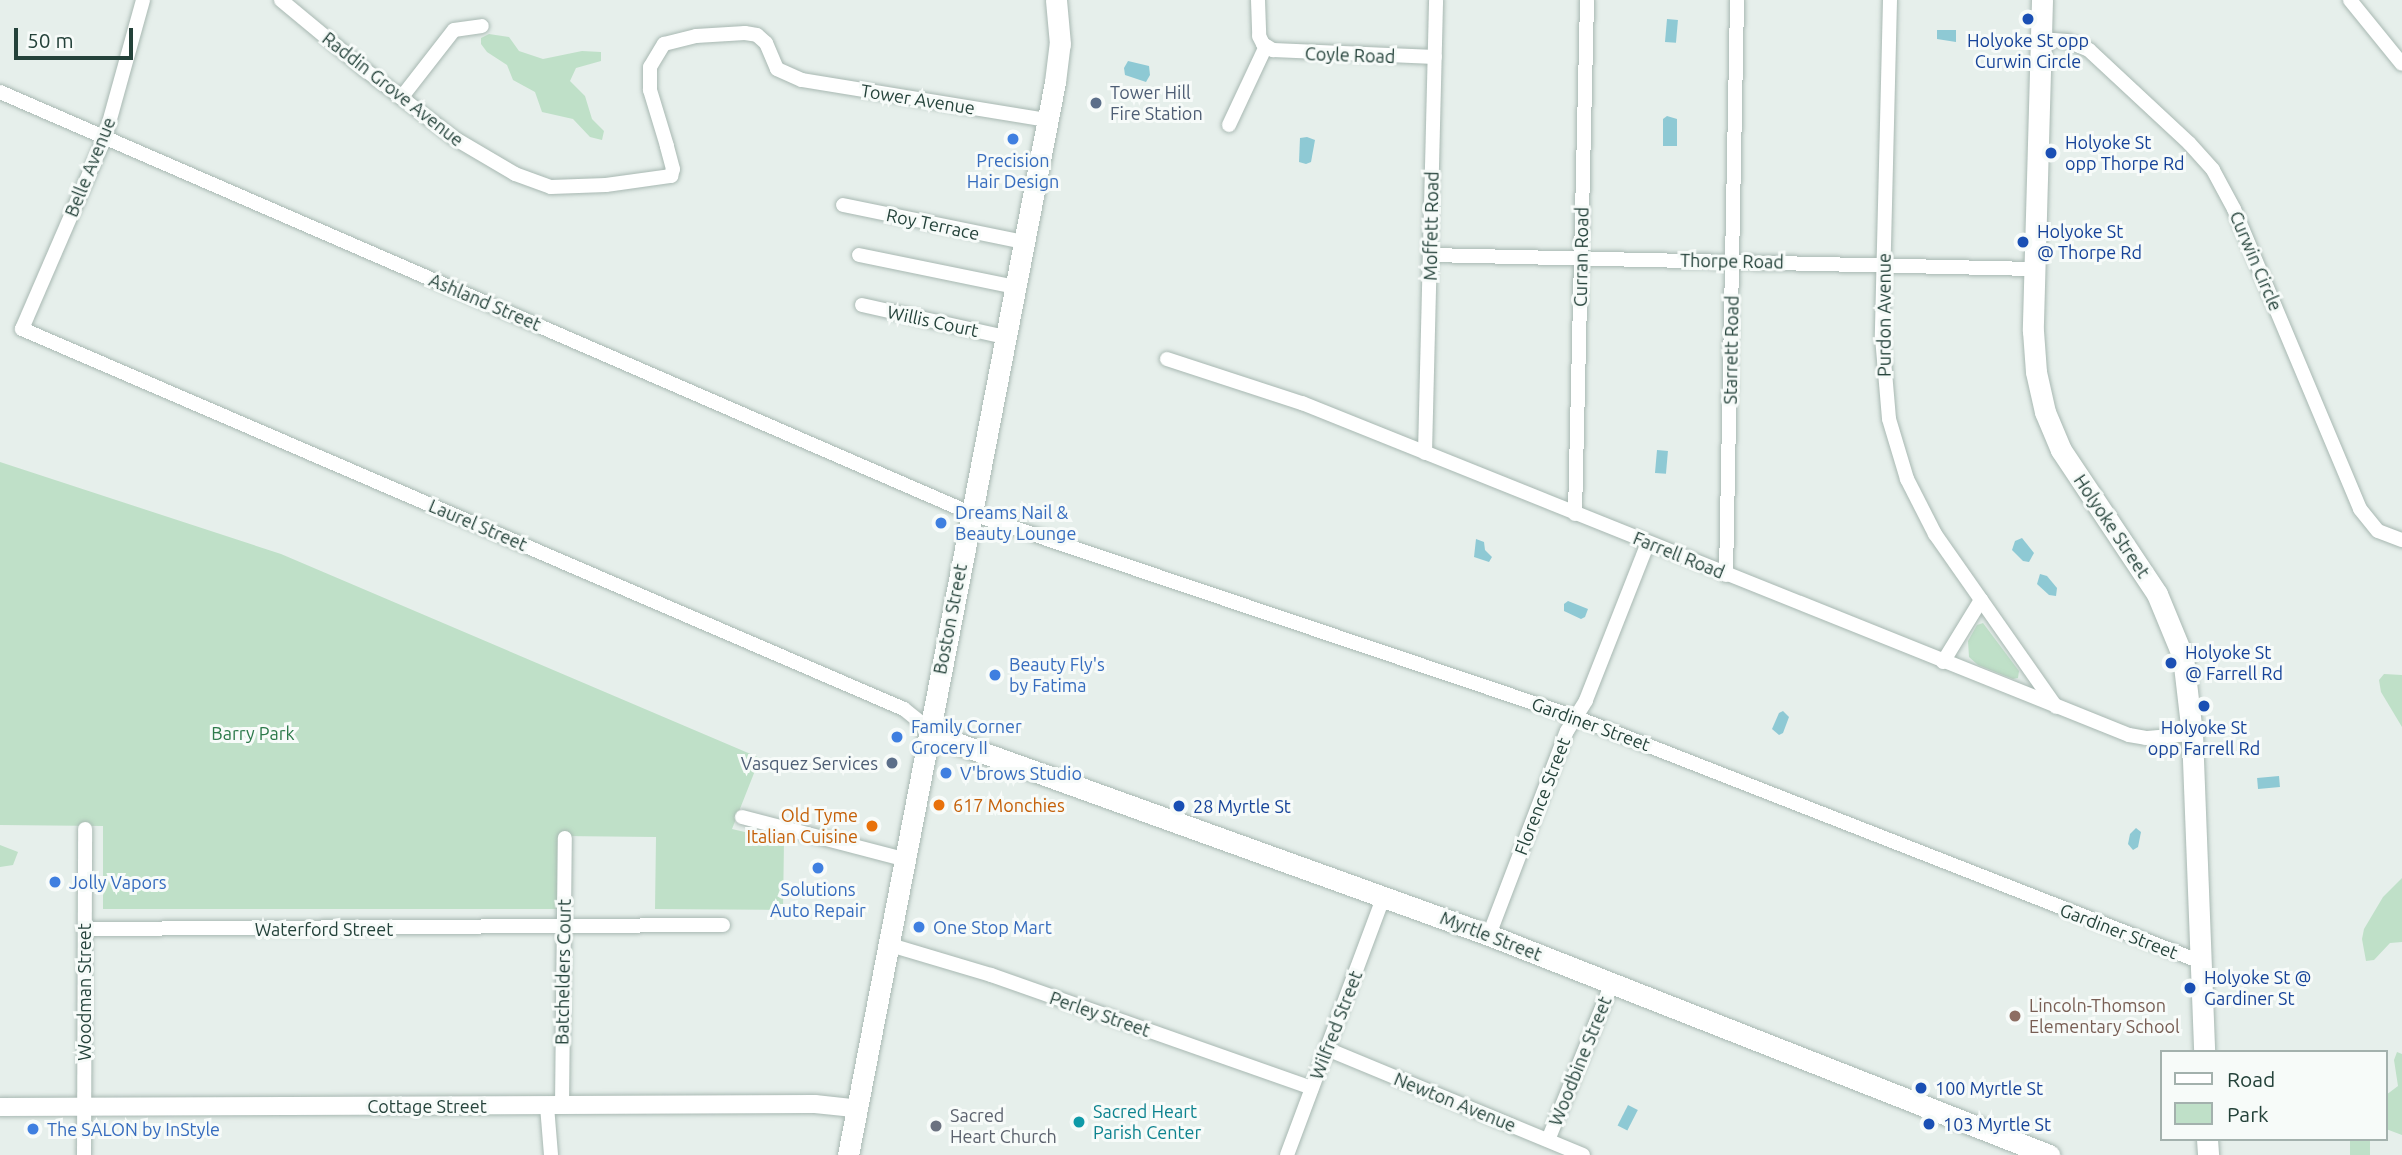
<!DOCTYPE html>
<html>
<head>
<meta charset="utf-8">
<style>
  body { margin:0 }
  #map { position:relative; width:2402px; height:1155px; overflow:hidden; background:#e6efeb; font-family:Ubuntu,sans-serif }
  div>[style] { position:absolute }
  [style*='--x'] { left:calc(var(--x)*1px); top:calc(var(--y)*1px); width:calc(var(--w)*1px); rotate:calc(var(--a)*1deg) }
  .green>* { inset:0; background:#bfe0c8; transform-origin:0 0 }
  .water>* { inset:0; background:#8ec9d4; transform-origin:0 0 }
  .roads { filter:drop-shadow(0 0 2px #a8b8b2) drop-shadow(0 0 2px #a8b8b2) }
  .minor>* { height:14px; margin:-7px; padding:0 7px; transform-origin:7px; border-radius:7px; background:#fff }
  .tertiary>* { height:18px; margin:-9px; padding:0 9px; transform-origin:9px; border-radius:9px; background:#fff }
  .secondary>* { height:21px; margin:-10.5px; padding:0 10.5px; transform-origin:10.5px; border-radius:10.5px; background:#fff }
  .dots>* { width:19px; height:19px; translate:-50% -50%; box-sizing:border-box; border:4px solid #f7fbf9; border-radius:50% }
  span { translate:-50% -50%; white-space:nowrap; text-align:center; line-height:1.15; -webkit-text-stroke:6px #f7fbf9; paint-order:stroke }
  .transit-label { font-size:18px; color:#164399 }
  .left { translate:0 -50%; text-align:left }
  .street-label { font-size:18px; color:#24423a }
  .service-label { font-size:18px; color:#4e5e75 }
  .right { translate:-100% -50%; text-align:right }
  .shop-label { font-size:18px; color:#366cbe }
  .park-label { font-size:18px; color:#2d7a4b }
  .food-label { font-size:18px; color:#c56008 }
  .education-label { font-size:18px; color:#785e54 }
  .culture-label { font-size:18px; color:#0d838f }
  .worship-label { font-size:18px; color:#5b616d }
  .legend { position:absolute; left:2160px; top:1050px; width:228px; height:91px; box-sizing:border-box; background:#f7fbf9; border:2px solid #a3b1ad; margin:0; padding:9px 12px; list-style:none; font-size:21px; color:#24423a }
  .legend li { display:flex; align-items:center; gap:14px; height:35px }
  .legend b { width:35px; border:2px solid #a3b1ad }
  .scale { position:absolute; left:14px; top:28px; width:119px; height:32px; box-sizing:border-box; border:4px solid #24423a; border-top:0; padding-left:9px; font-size:21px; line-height:24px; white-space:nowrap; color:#24423a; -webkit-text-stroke:5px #f7fbf9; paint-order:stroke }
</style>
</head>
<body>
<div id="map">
  <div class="green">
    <i style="clip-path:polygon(489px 34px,509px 37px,519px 51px,543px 59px,582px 51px,601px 52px,601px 61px,576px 68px,570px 81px,585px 96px,592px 119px,604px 131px,602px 140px,590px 137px,573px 119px,542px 112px,535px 92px,513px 80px,507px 65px,487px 52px,481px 44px,481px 38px)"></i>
    <i style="clip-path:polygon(0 462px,281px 554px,760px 758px,732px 829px,784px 841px,783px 910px,655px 909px,656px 837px,562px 836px,560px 909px,103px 909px,103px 826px,0 825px)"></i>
    <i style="clip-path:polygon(1983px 623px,2019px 671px,2018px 678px,2013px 679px,1978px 665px,1969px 657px,1968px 641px,1977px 625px)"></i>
    <i style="clip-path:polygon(2384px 674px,2402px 675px,2402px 727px,2381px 692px,2379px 680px)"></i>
    <i style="clip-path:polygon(0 845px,18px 852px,13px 865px,0 867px)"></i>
    <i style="clip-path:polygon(2402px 878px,2402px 942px,2390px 943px,2374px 960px,2366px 961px,2362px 939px,2364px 929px,2383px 897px)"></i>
    <i style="clip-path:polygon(2397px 1052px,2402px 1054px,2402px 1135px,2386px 1129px,2386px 1095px,2398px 1086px,2394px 1060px)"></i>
    <i style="left:2350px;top:1139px;width:20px;height:16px"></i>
  </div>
  <div class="water">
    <i style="left:1667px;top:19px;width:11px;height:23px;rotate:5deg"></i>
    <i style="clip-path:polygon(1937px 30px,1956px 30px,1956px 42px,1937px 39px)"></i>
    <i style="clip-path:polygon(1128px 61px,1149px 66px,1150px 75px,1146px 82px,1125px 75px,1124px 68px)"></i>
    <i style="clip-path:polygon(1667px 116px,1677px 119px,1677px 146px,1663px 146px,1663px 119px)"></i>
    <i style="clip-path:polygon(1307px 137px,1315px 140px,1311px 162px,1306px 164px,1299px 162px,1300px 138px)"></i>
    <i style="left:1657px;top:450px;width:11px;height:23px;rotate:5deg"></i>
    <i style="clip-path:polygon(2022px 538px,2034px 553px,2029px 562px,2023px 561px,2012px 550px,2015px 541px)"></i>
    <i style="clip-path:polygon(1476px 539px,1484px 542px,1485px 550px,1492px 557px,1489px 562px,1474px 557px)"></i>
    <i style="clip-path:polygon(2040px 574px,2047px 576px,2057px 588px,2056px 596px,2049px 595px,2037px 584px)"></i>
    <i style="clip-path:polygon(1568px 601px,1588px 609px,1585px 617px,1581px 619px,1564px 611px,1564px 604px)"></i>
    <i style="clip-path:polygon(1783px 711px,1789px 717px,1783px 733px,1779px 735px,1772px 729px,1779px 713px)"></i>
    <i style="left:2279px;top:776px;width:11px;height:22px;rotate:85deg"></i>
    <i style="clip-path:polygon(2136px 828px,2141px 832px,2138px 847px,2133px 850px,2128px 844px,2130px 834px)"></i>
    <i style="left:1628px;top:1105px;width:11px;height:23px;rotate:27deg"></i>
  </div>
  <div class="roads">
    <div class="minor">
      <i style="--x:143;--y:0;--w:142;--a:105.5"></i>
      <i style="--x:105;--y:137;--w:209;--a:113.4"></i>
      <i style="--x:22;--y:329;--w:960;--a:23.31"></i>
      <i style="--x:904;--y:709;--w:32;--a:39"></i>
      <i style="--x:281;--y:0;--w:108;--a:39.7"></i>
      <i style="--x:364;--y:69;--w:113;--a:37.5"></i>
      <i style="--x:454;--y:138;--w:71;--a:30.5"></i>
      <i style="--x:515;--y:174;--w:38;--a:20"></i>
      <i style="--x:551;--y:187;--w:55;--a:-2.1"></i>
      <i style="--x:606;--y:185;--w:66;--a:-7.9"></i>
      <i style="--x:671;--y:176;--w:7;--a:-74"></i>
      <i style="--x:673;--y:169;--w:24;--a:-105"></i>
      <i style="--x:667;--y:146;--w:59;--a:-106.9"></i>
      <i style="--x:650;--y:90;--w:23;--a:-90"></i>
      <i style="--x:650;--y:67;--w:27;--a:-59"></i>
      <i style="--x:664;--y:44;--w:33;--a:-14"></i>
      <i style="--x:696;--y:36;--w:49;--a:-3.5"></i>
      <i style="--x:745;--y:33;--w:12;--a:9"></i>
      <i style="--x:757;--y:35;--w:12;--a:42"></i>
      <i style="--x:766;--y:43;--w:28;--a:67"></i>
      <i style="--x:777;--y:69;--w:27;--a:24"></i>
      <i style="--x:802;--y:80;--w:248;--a:9.3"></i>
      <i style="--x:1258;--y:0;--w:36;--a:88"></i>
      <i style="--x:1259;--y:36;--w:9;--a:63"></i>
      <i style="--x:1263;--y:44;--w:12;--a:31"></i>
      <i style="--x:1273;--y:50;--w:162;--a:2.5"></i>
      <i style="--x:1890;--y:0;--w:337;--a:91.4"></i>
      <i style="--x:1882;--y:337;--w:82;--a:85.1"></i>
      <i style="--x:1889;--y:419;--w:63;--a:73.3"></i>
      <i style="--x:1907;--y:479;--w:62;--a:63"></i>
      <i style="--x:1935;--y:534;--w:211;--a:55"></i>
      <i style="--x:2350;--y:0;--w:82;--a:50.9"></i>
      <i style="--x:2040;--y:39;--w:27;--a:4"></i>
      <i style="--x:2067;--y:41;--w:24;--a:22"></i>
      <i style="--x:2089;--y:50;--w:137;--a:42.9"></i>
      <i style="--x:2189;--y:143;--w:36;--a:48"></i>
      <i style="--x:2213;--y:170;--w:44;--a:61.7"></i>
      <i style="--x:2234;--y:209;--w:325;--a:67.2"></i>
      <i style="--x:2360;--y:509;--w:28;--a:51"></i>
      <i style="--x:2378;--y:531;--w:26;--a:21"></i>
      <i style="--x:0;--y:92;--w:1057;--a:23.46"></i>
      <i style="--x:970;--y:513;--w:638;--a:18.63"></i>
      <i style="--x:1575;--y:717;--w:672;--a:21.37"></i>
      <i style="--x:401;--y:98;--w:86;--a:-52.1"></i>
      <i style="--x:454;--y:30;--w:28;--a:-8"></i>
      <i style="--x:1229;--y:125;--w:87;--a:-64.9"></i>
      <i style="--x:843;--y:205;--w:185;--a:11.6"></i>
      <i style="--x:859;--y:255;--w:159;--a:11.6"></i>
      <i style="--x:1430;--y:255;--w:604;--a:1.33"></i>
      <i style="--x:862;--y:305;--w:147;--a:12.6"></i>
      <i style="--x:1167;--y:359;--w:142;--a:18.1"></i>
      <i style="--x:1302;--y:403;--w:891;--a:21.87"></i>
      <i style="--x:2129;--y:735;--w:17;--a:10"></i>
      <i style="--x:2146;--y:738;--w:46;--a:-5"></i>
      <i style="--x:1425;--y:453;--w:453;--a:-88.6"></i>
      <i style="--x:1575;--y:514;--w:514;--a:-88.66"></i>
      <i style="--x:1726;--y:575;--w:575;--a:-88.9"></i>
      <i style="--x:1943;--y:662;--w:73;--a:-58.5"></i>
      <i style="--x:742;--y:817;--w:166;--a:14.6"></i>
      <i style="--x:84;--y:929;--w:639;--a:-0.36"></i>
      <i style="--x:1489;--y:935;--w:218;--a:-69.1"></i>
      <i style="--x:1567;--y:731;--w:36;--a:-58"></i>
      <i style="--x:1586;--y:700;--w:169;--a:-68.5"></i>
      <i style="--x:887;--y:944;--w:109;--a:16.6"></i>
      <i style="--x:991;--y:975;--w:340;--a:19.4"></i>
      <i style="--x:1327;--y:1049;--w:277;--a:22.5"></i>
      <i style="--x:547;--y:1106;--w:49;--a:85.3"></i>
      <i style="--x:562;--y:1106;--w:268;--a:-89.4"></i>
      <i style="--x:1548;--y:1140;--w:170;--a:-67.8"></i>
      <i style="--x:84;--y:1155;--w:326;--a:-89.8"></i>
      <i style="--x:1287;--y:1155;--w:278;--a:-69.5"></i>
    </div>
    <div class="tertiary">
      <i style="--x:0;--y:1107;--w:815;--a:-0.21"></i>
      <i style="--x:815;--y:1104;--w:39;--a:6"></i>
    </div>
    <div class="secondary">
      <i style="--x:2042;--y:0;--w:331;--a:91.6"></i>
      <i style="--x:2033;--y:331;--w:41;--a:85.8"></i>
      <i style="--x:2036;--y:372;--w:41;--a:77.3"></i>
      <i style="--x:2045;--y:412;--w:41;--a:67.2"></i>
      <i style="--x:2061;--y:450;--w:173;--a:56.3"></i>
      <i style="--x:2157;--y:594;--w:68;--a:67.6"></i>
      <i style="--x:2183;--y:657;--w:78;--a:83.3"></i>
      <i style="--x:2192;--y:734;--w:318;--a:87.8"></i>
      <i style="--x:929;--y:729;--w:34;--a:27"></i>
      <i style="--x:959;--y:744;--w:563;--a:19.82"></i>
      <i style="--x:1489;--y:935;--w:602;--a:21.45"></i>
      <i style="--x:2207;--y:1139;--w:16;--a:86"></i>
      <i style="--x:848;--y:1155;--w:1093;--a:-79.08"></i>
      <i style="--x:1055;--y:82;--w:38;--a:-83"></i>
      <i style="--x:1060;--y:44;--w:44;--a:-95.2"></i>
    </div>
  </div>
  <div class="dots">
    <i style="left:2028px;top:19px;background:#1a4fb4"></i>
    <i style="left:1096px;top:103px;background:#5c6f8a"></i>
    <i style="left:1013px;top:139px;background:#3f7fe0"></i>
    <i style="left:2051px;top:153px;background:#1a4fb4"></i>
    <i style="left:2023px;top:242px;background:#1a4fb4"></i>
    <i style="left:941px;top:523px;background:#3f7fe0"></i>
    <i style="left:2171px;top:663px;background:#1a4fb4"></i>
    <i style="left:995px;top:675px;background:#3f7fe0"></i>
    <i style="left:2204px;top:706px;background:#1a4fb4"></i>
    <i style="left:897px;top:737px;background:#3f7fe0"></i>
    <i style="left:892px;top:763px;background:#5c6f8a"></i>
    <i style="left:946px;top:773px;background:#3f7fe0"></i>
    <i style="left:939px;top:805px;background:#e8710a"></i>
    <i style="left:1179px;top:806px;background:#1a4fb4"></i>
    <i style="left:872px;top:826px;background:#e8710a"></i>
    <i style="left:818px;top:868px;background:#3f7fe0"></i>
    <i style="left:55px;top:882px;background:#3f7fe0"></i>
    <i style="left:919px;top:927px;background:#3f7fe0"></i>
    <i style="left:2190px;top:988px;background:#1a4fb4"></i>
    <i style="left:2015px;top:1016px;background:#8d6e63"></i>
    <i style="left:1921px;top:1088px;background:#1a4fb4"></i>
    <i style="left:1079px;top:1122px;background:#0f9aa8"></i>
    <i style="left:1929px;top:1124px;background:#1a4fb4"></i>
    <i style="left:936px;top:1126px;background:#6b7280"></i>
    <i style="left:33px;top:1129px;background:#3f7fe0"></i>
  </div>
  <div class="transit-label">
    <span style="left:2028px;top:51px">Holyoke St opp<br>Curwin Circle</span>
    <span class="left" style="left:2065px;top:153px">Holyoke St<br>opp Thorpe Rd</span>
    <span class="left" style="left:2037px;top:242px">Holyoke St<br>@ Thorpe Rd</span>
    <span class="left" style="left:2185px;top:663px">Holyoke St<br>@ Farrell Rd</span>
    <span style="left:2204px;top:738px">Holyoke St<br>opp Farrell Rd</span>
    <span class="left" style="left:1193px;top:806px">28 Myrtle St</span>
    <span class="left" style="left:2204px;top:988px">Holyoke St @<br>Gardiner St</span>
    <span class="left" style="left:1935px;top:1088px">100 Myrtle St</span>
    <span class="left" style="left:1943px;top:1124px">103 Myrtle St</span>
  </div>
  <div class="street-label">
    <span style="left:1350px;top:55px;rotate:2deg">Coyle Road</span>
    <span style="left:393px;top:89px;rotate:38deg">Raddin Grove Avenue</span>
    <span style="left:918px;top:99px;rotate:9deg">Tower Avenue</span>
    <span style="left:90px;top:167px;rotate:-68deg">Belle Avenue</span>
    <span style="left:933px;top:224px;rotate:12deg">Roy Terrace</span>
    <span style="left:1431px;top:226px;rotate:-89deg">Moffett Road</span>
    <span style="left:1581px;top:257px;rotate:-89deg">Curran Road</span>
    <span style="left:1732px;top:261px;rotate:1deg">Thorpe Road</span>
    <span style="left:2256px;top:261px;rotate:67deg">Curwin Circle</span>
    <span style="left:485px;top:302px;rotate:23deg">Ashland Street</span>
    <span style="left:1884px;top:315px;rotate:-90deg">Purdon Avenue</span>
    <span style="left:933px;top:321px;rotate:12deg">Willis Court</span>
    <span style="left:1731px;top:350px;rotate:-89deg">Starrett Road</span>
    <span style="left:478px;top:525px;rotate:23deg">Laurel Street</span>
    <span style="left:2112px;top:526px;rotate:56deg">Holyoke Street</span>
    <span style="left:1679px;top:555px;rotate:22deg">Farrell Road</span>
    <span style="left:950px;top:619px;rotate:-79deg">Boston Street</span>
    <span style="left:1591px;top:724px;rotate:20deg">Gardiner Street</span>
    <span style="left:1542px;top:796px;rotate:-69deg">Florence Street</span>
    <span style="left:324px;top:929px">Waterford Street</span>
    <span style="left:2119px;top:931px;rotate:21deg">Gardiner Street</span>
    <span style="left:1491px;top:936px;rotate:21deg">Myrtle Street</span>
    <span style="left:563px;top:972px;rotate:-89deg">Batchelders Court</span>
    <span style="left:84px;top:992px;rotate:-90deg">Woodman Street</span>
    <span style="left:1100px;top:1014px;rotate:19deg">Perley Street</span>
    <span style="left:1336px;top:1025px;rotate:-69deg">Wilfred Street</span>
    <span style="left:1580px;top:1061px;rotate:-68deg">Woodbine Street</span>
    <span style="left:1455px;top:1102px;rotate:22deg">Newton Avenue</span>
    <span style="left:427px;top:1106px">Cottage Street</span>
  </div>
  <div class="service-label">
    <span class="left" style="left:1110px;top:103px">Tower Hill<br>Fire Station</span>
    <span class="right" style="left:878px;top:763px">Vasquez Services</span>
  </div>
  <div class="shop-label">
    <span style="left:1013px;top:171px">Precision<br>Hair Design</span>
    <span class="left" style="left:955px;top:523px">Dreams Nail &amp;<br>Beauty Lounge</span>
    <span class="left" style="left:1009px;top:675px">Beauty Fly's<br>by Fatima</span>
    <span class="left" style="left:911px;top:737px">Family Corner<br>Grocery II</span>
    <span class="left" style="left:960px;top:773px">V'brows Studio</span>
    <span class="left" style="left:69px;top:882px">Jolly Vapors</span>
    <span style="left:818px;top:900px">Solutions<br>Auto Repair</span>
    <span class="left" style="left:933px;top:927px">One Stop Mart</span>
    <span class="left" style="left:47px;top:1129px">The SALON by InStyle</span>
  </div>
  <div class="park-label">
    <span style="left:253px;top:733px">Barry Park</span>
  </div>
  <div class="food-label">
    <span class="left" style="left:953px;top:805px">617 Monchies</span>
    <span class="right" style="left:858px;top:826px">Old Tyme<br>Italian Cuisine</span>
  </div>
  <div class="education-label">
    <span class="left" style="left:2029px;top:1016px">Lincoln-Thomson<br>Elementary School</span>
  </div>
  <div class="culture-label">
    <span class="left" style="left:1093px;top:1122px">Sacred Heart<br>Parish Center</span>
  </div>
  <div class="worship-label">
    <span class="left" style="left:950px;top:1126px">Sacred<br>Heart Church</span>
  </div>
  <ul class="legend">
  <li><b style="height:9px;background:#fff"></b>Road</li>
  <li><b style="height:19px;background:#bfe0c8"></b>Park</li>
  </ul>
  <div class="scale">50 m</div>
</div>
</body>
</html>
